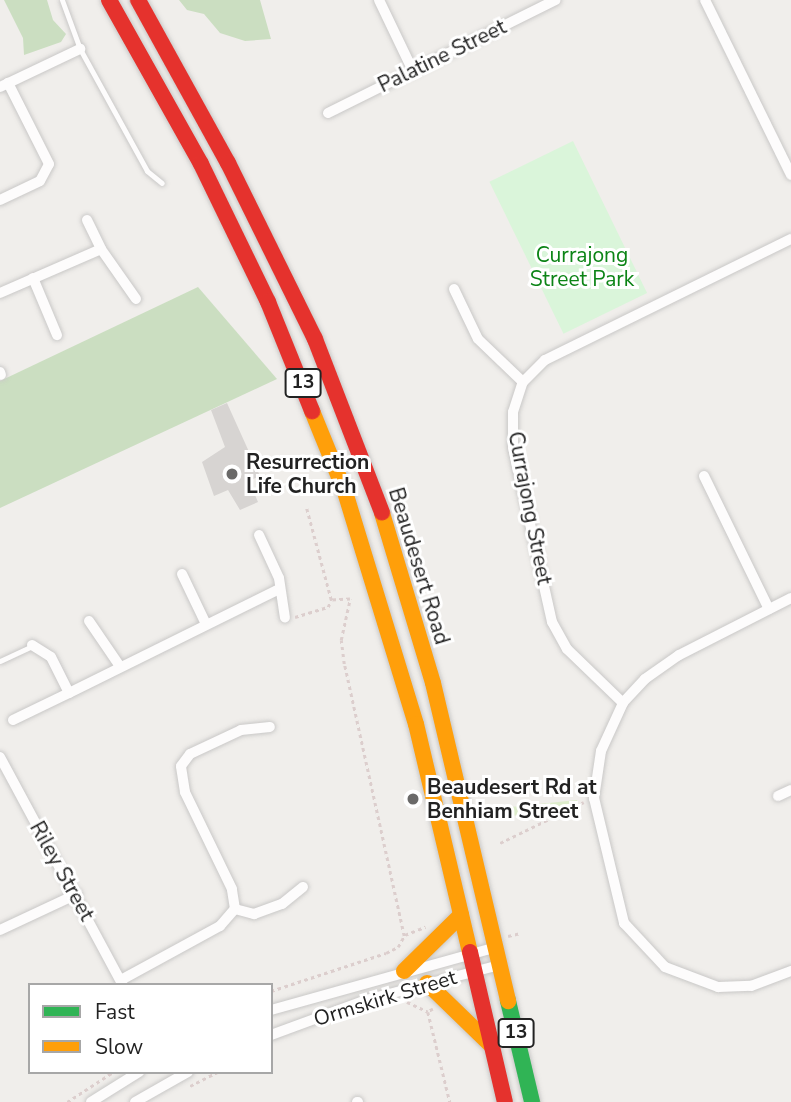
<!DOCTYPE html>
<html>
<head>
<meta charset="utf-8">
<style>
  body { margin:0 }
  #map { position:relative; width:791px; height:1102px; overflow:hidden; background:#f0eeeb; font-family:"Nunito Sans",sans-serif }
  div>[style] { position:absolute }
  [style*='--x'] { left:calc(var(--x)*1px); top:calc(var(--y)*1px); width:calc(var(--w)*1px); rotate:calc(var(--a)*1deg) }
  .grass>* { inset:0; background:#ddeccb; transform-origin:0 0 }
  .forest>* { inset:0; background:#cbdec1 }
  .park>* { inset:0; background:#daf5da; transform-origin:0 0 }
  .building>* { inset:0; background:#d7d4d2 }
  .path>* { height:2.5px; margin-top:-1.25px; transform-origin:0; background:repeating-linear-gradient(90deg,#dccecd 0 3.5px,transparent 0 7px) }
  .roads { filter:drop-shadow(0 0 2px #c9c8c7) drop-shadow(0 0 2px #c9c8c7) }
  .lane>* { height:5px; margin:-2.5px; padding:0 2.5px; transform-origin:2.5px; border-radius:2.5px; background:#fdfcfc }
  .street>* { height:10px; margin:-5px; padding:0 5px; transform-origin:5px; border-radius:5px; background:#fdfcfc }
  .fast>* { height:16px; margin:-8px; padding:0 8px; transform-origin:8px; border-radius:8px; background:#30b455 }
  .slow>* { height:16px; margin:-8px; padding:0 8px; transform-origin:8px; border-radius:8px; background:#ff9f0a }
  .jam>* { height:16px; margin:-8px; padding:0 8px; transform-origin:8px; border-radius:8px; background:#e5322d }
  .dots>* { width:19px; height:19px; translate:-50% -50%; box-sizing:border-box; border:4px solid #fff; border-radius:50% }
  span { translate:-50% -50%; white-space:nowrap; text-align:center; line-height:1.15; -webkit-text-stroke:6px #fff; paint-order:stroke }
  .shield-label span { padding:2px 5px; background:#fff; border:2px solid; border-radius:5px; -webkit-text-stroke-width:0 }
  .shield-label { font-size:19px; color:#222; font-weight:700 }
  .street-label { font-size:21px; color:#222 }
  .park-label { font-size:21px; color:#0c8416 }
  .poi-label { font-size:21px; color:#222; font-weight:700 }
  .left { translate:0 -50%; text-align:left }
  .legend { position:absolute; left:28px; top:983px; width:245px; height:91px; box-sizing:border-box; background:#fff; border:2px solid #a7a7a7; margin:0; padding:9px 12px; list-style:none; font-size:21px; color:#222 }
  .legend li { display:flex; align-items:center; gap:14px; height:35px }
  .legend b { width:35px; border:2px solid #a7a7a7 }
</style>
</head>
<body>
<div id="map">
  <div class="grass">
    <i style="left:577px;top:800px;width:9px;height:84px;rotate:84deg"></i>
  </div>
  <div class="forest">
    <i style="clip-path:polygon(4px 0,47px 0,53px 20px,66px 34px,61px 42px,24px 55px,23px 38px)"></i>
    <i style="clip-path:polygon(179px 0,260px 0,271px 39px,245px 41px,220px 33px,204px 14px,187px 10px)"></i>
    <i style="clip-path:polygon(198px 287px,277px 379px,0 508px,0 381px)"></i>
  </div>
  <div class="park">
    <i style="left:573px;top:141px;width:169px;height:93px;rotate:64deg"></i>
  </div>
  <div class="building">
    <i style="clip-path:polygon(227px 403px,260px 476px,249px 481px,258px 502px,240px 510px,228px 490px,214px 496px,202px 462px,225px 447px,211px 410px)"></i>
  </div>
  <div class="path">
    <i style="--x:295;--y:617;--w:34;--a:-17"></i>
    <i style="--x:328;--y:607;--w:8;--a:-67"></i>
    <i style="--x:500;--y:843;--w:93;--a:-26"></i>
    <i style="--x:405;--y:935;--w:22;--a:-22"></i>
    <i style="--x:508;--y:936;--w:13;--a:-13"></i>
    <i style="--x:271;--y:991;--w:121;--a:-18.3"></i>
    <i style="--x:386;--y:953;--w:13;--a:-27"></i>
    <i style="--x:398;--y:947;--w:13;--a:-61"></i>
    <i style="--x:404;--y:936;--w:279;--a:-102.4"></i>
    <i style="--x:344;--y:664;--w:24;--a:-97"></i>
    <i style="--x:341;--y:640;--w:42;--a:-77.6"></i>
    <i style="--x:350;--y:599;--w:19;--a:177"></i>
    <i style="--x:331;--y:600;--w:96;--a:-105"></i>
    <i style="--x:407;--y:1002;--w:23;--a:25"></i>
    <i style="--x:433;--y:1009;--w:6;--a:149"></i>
    <i style="--x:428;--y:1012;--w:93;--a:76.3"></i>
    <i style="--x:190;--y:1086;--w:31;--a:-27"></i>
    <i style="--x:67;--y:1102;--w:55;--a:-33.1"></i>
  </div>
  <div class="roads">
    <div class="lane">
      <i style="--x:62;--y:0;--w:52;--a:69.8"></i>
      <i style="--x:80;--y:49;--w:139;--a:61.2"></i>
      <i style="--x:147;--y:171;--w:19;--a:39"></i>
      <i style="--x:0;--y:661;--w:35;--a:-25"></i>
    </div>
    <div class="street">
      <i style="--x:379;--y:0;--w:79;--a:64.4"></i>
      <i style="--x:705;--y:0;--w:195;--a:63.8"></i>
      <i style="--x:0;--y:87;--w:89;--a:-25.4"></i>
      <i style="--x:328;--y:113;--w:254;--a:-26.4"></i>
      <i style="--x:0;--y:200;--w:44;--a:-25.4"></i>
      <i style="--x:40;--y:181;--w:19;--a:-62"></i>
      <i style="--x:49;--y:164;--w:91;--a:-116.8"></i>
      <i style="--x:87;--y:220;--w:32;--a:64"></i>
      <i style="--x:33;--y:278;--w:62;--a:67.2"></i>
      <i style="--x:454;--y:289;--w:55;--a:64.4"></i>
      <i style="--x:478;--y:339;--w:62;--a:43.7"></i>
      <i style="--x:0;--y:293;--w:110;--a:-23.5"></i>
      <i style="--x:101;--y:249;--w:61;--a:55"></i>
      <i style="--x:0;--y:372;--w:3;--a:72"></i>
      <i style="--x:704;--y:476;--w:148;--a:64"></i>
      <i style="--x:259;--y:535;--w:47;--a:65.1"></i>
      <i style="--x:279;--y:578;--w:40;--a:81.5"></i>
      <i style="--x:182;--y:574;--w:55;--a:64.4"></i>
      <i style="--x:791;--y:598;--w:126;--a:153"></i>
      <i style="--x:679;--y:655;--w:42;--a:144.8"></i>
      <i style="--x:645;--y:679;--w:33;--a:133"></i>
      <i style="--x:623;--y:703;--w:53;--a:114.6"></i>
      <i style="--x:601;--y:751;--w:48;--a:98.5"></i>
      <i style="--x:594;--y:798;--w:129;--a:76.5"></i>
      <i style="--x:624;--y:923;--w:60;--a:47"></i>
      <i style="--x:665;--y:967;--w:57;--a:20.7"></i>
      <i style="--x:718;--y:987;--w:33;--a:-2"></i>
      <i style="--x:751;--y:986;--w:43;--a:-20.6"></i>
      <i style="--x:89;--y:621;--w:53;--a:55.7"></i>
      <i style="--x:32;--y:645;--w:22;--a:32"></i>
      <i style="--x:51;--y:657;--w:40;--a:63.4"></i>
      <i style="--x:69;--y:693;--w:234;--a:-26.3"></i>
      <i style="--x:623;--y:703;--w:78;--a:-136"></i>
      <i style="--x:567;--y:649;--w:31;--a:-119"></i>
      <i style="--x:552;--y:622;--w:179;--a:-102.6"></i>
      <i style="--x:513;--y:447;--w:35;--a:-90"></i>
      <i style="--x:513;--y:412;--w:32;--a:-72"></i>
      <i style="--x:523;--y:382;--w:31;--a:-45"></i>
      <i style="--x:545;--y:360;--w:274;--a:-26.2"></i>
      <i style="--x:13;--y:720;--w:62;--a:-25.7"></i>
      <i style="--x:0;--y:757;--w:259;--a:61.7"></i>
      <i style="--x:778;--y:796;--w:14;--a:-25"></i>
      <i style="--x:235;--y:909;--w:20;--a:15"></i>
      <i style="--x:254;--y:914;--w:30;--a:-20"></i>
      <i style="--x:282;--y:904;--w:27;--a:-39"></i>
      <i style="--x:0;--y:930;--w:85;--a:-25.1"></i>
      <i style="--x:121;--y:980;--w:113;--a:-28.6"></i>
      <i style="--x:220;--y:926;--w:23;--a:-49"></i>
      <i style="--x:235;--y:909;--w:20;--a:-99"></i>
      <i style="--x:232;--y:889;--w:108;--a:-115.9"></i>
      <i style="--x:185;--y:792;--w:26;--a:-99"></i>
      <i style="--x:181;--y:766;--w:15;--a:-53"></i>
      <i style="--x:190;--y:754;--w:56;--a:-25.2"></i>
      <i style="--x:241;--y:730;--w:29;--a:-6"></i>
      <i style="--x:271;--y:1010;--w:234;--a:-15.6"></i>
      <i style="--x:271;--y:1035;--w:101;--a:-20.2"></i>
      <i style="--x:366;--y:1000;--w:138;--a:-14.7"></i>
      <i style="--x:91;--y:1102;--w:57;--a:-32"></i>
      <i style="--x:135;--y:1102;--w:61;--a:-29.5"></i>
      <i style="--x:357;--y:1102;--w:1;--a:0"></i>
    </div>
    <div class="fast">
      <i style="--x:508;--y:1001;--w:104;--a:76.6"></i>
    </div>
    <div class="slow">
      <i style="--x:312;--y:411;--w:87;--a:67.8"></i>
      <i style="--x:345;--y:492;--w:243;--a:73"></i>
      <i style="--x:416;--y:724;--w:234;--a:76.7"></i>
      <i style="--x:382;--y:513;--w:177;--a:73.3"></i>
      <i style="--x:433;--y:683;--w:327;--a:76.7"></i>
      <i style="--x:404;--y:971;--w:80;--a:-44.5"></i>
      <i style="--x:427;--y:983;--w:89;--a:44.1"></i>
    </div>
    <div class="jam">
      <i style="--x:109;--y:0;--w:188;--a:60.7"></i>
      <i style="--x:201;--y:164;--w:153;--a:64.1"></i>
      <i style="--x:268;--y:302;--w:118;--a:68"></i>
      <i style="--x:138;--y:0;--w:186;--a:61.1"></i>
      <i style="--x:228;--y:163;--w:196;--a:63.7"></i>
      <i style="--x:315;--y:339;--w:186;--a:68.9"></i>
      <i style="--x:470;--y:952;--w:154;--a:76.9"></i>
    </div>
  </div>
  <div class="dots">
    <i style="left:232px;top:474px;background:#6a6968"></i>
    <i style="left:413px;top:799px;background:#6a6968"></i>
  </div>
  <div class="shield-label">
    <span style="left:303px;top:383px">13</span>
    <span style="left:516px;top:1033px">13</span>
  </div>
  <div class="street-label">
    <span style="left:442px;top:56px;rotate:-26deg">Palatine Street</span>
    <span style="left:530px;top:508px;rotate:79deg">Currajong Street</span>
    <span style="left:419px;top:566px;rotate:73deg">Beaudesert Road</span>
    <span style="left:62px;top:871px;rotate:61deg">Riley Street</span>
    <span style="left:385px;top:998px;rotate:-17deg">Ormskirk Street</span>
  </div>
  <div class="park-label">
    <span style="left:582px;top:267px">Currajong<br>Street Park</span>
  </div>
  <div class="poi-label">
    <span class="left" style="left:246px;top:474px">Resurrection<br>Life Church</span>
    <span class="left" style="left:427px;top:799px">Beaudesert Rd at<br>Benhiam Street</span>
  </div>
  <ul class="legend">
  <li><b style="height:9px;background:#30b455"></b>Fast</li>
  <li><b style="height:9px;background:#ff9f0a"></b>Slow</li>
  </ul>
</div>
</body>
</html>
